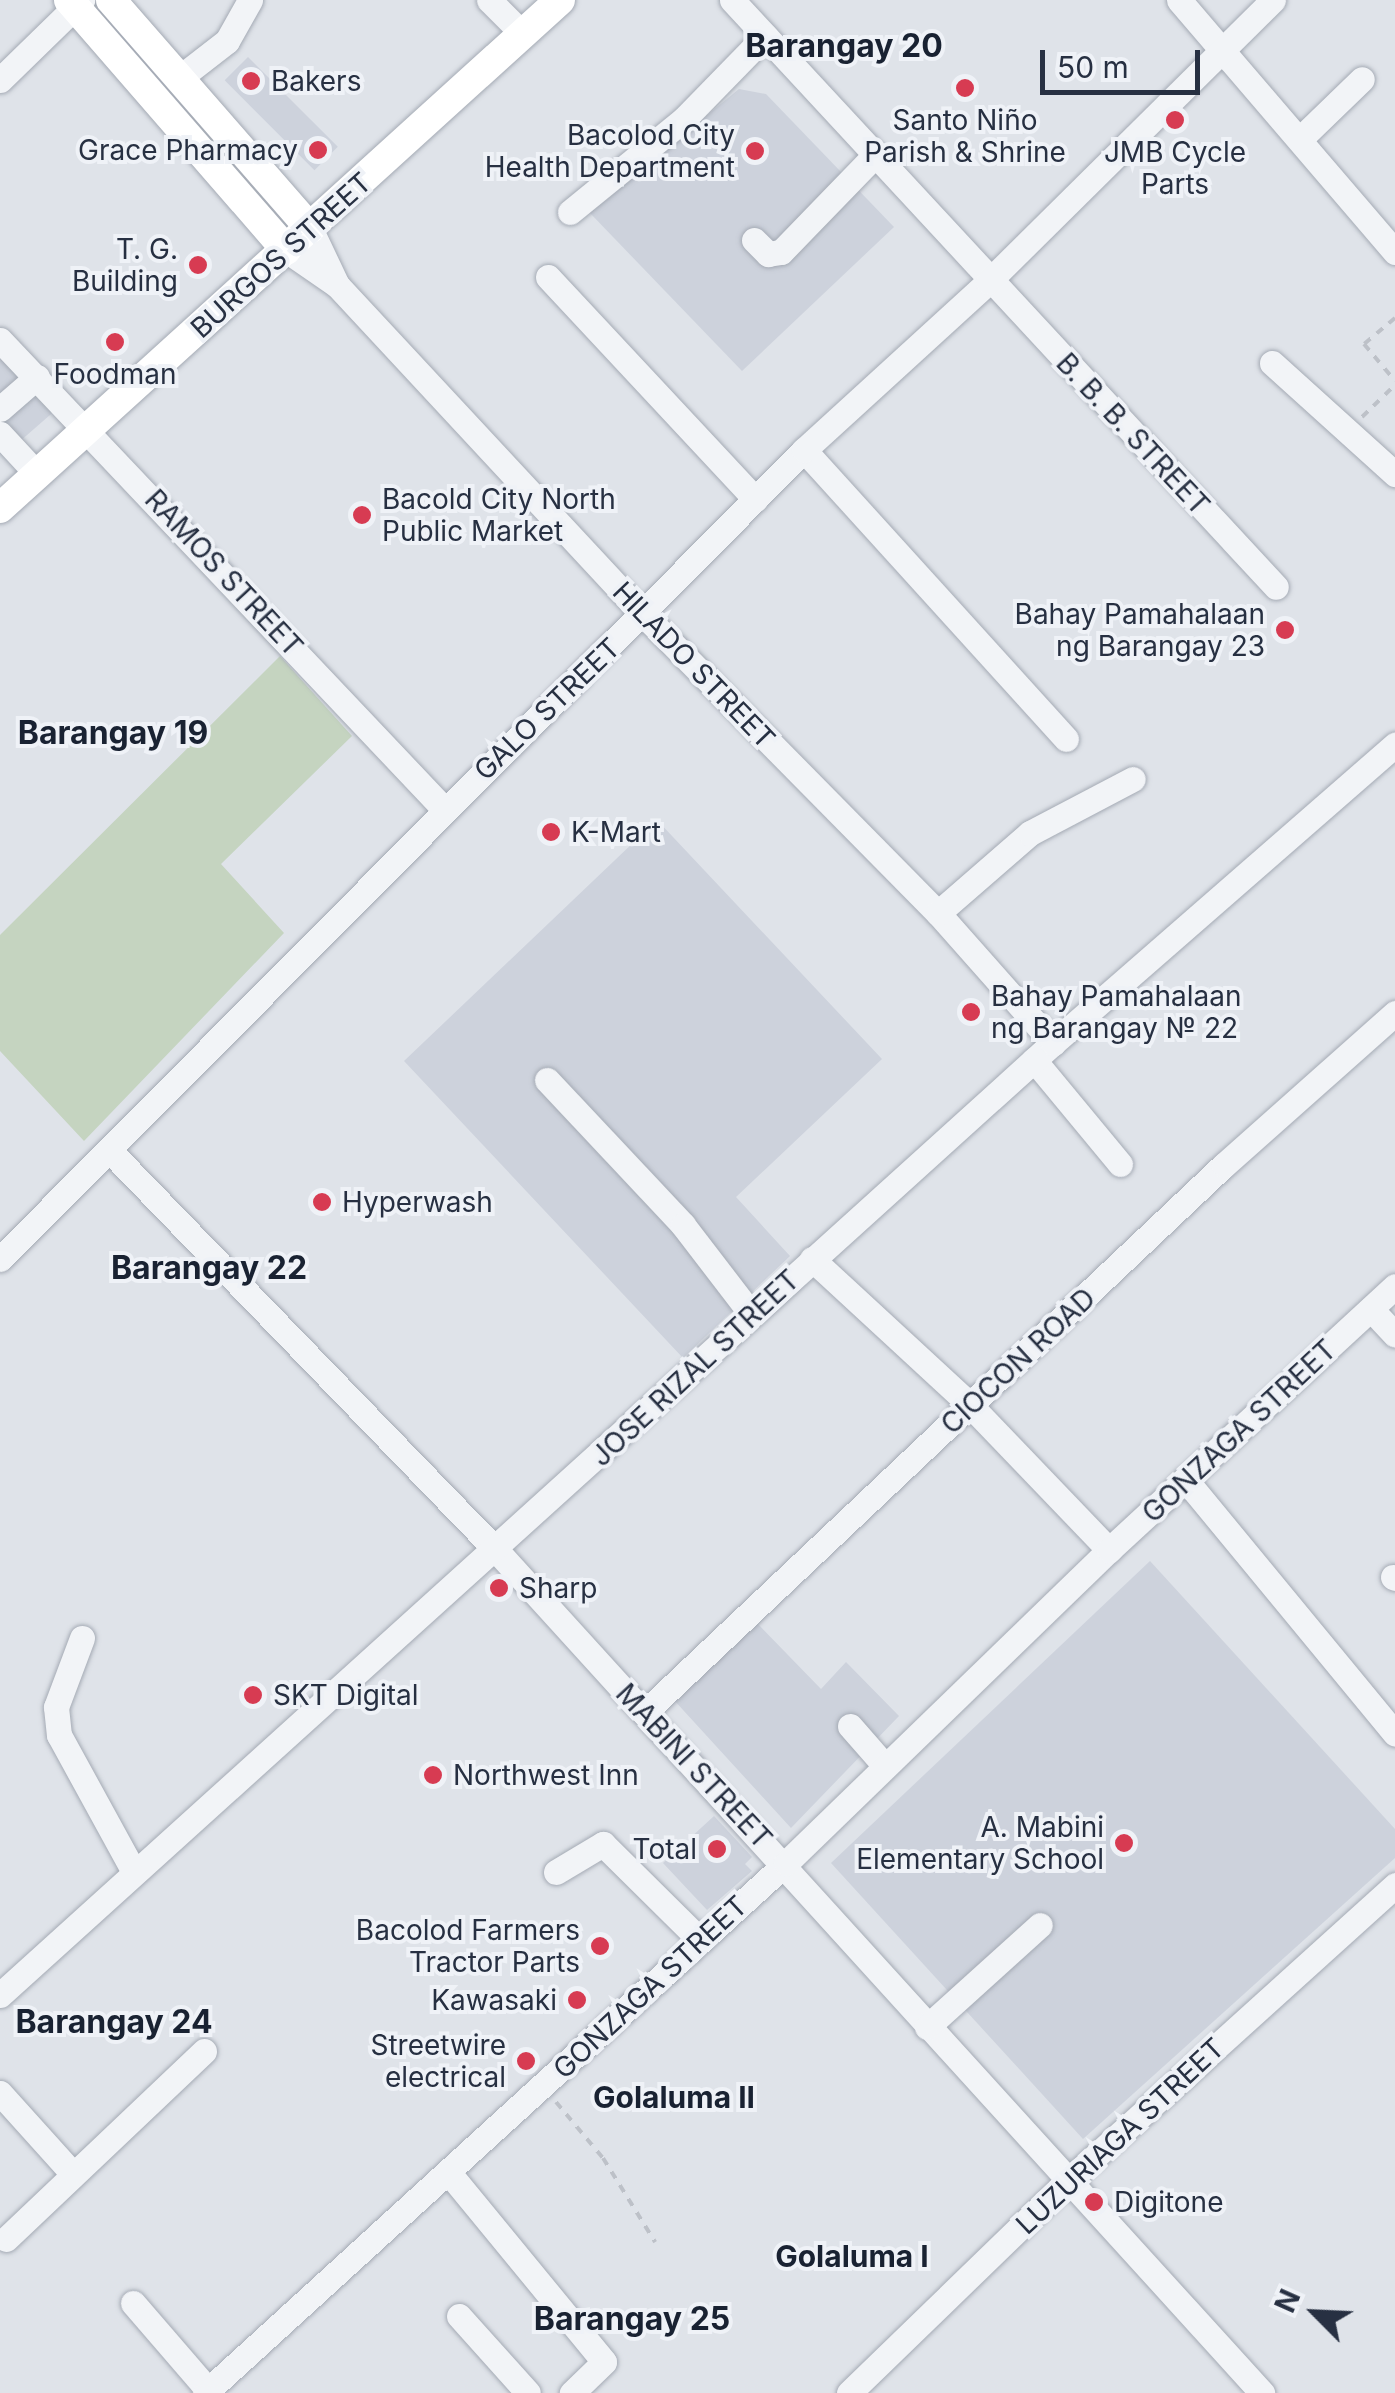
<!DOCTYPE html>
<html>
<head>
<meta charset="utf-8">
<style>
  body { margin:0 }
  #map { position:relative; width:1395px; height:2393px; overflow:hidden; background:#dfe3e9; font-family:Inter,sans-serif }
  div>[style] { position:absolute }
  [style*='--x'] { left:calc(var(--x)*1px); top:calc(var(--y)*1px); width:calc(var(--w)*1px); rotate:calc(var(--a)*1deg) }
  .built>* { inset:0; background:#cdd2dc; transform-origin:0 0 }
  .green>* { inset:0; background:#c5d4c0 }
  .path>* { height:4px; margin-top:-2px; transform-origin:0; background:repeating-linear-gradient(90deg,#bdc1c8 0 8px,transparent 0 16px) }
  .roads { filter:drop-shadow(0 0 2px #a4aab4) drop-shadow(0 0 2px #a4aab4) }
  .minor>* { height:25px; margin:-12.5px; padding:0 12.5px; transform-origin:12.5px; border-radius:12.5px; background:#f2f4f7 }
  .major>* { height:30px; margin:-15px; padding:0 15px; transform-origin:15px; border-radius:15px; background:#fff }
  .dots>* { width:28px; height:28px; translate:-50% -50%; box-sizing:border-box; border:5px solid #eff2f7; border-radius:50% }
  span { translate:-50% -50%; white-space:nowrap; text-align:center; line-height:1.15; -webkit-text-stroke:8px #eff2f7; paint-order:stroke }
  .poi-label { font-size:28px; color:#273042 }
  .left { translate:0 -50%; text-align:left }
  .right { translate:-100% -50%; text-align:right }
  .street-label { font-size:28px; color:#273042 }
  .neighbourhood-label { font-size:30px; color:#192232; font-weight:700 }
  .quarter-label { font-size:32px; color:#192232; font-weight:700 }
  .north { position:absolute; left:1265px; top:2263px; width:100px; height:100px; -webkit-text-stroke:8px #eff2f7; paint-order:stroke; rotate:294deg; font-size:28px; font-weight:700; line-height:40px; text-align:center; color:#273042 }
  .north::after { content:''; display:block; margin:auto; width:35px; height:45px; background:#273042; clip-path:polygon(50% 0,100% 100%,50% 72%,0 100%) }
  .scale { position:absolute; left:1040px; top:50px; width:160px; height:45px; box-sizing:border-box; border:5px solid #273042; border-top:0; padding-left:12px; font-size:30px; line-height:35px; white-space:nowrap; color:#273042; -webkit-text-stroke:8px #eff2f7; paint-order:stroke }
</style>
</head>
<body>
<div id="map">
  <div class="built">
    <i style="left:248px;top:57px;width:127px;height:33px;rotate:45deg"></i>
    <i style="clip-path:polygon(739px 89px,766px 94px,894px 227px,742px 371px,589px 212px)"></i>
    <i style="clip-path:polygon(0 345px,58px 408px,3px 456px,0 453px)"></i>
    <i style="clip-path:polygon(657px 820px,882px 1059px,736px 1197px,790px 1256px,683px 1358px,404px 1061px)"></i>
    <i style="clip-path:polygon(1150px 1561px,1395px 1829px,1395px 1858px,1083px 2139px,831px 1863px)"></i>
    <i style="clip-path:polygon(756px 1622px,821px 1689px,846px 1662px,899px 1716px,791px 1828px,673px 1699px)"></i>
    <i style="clip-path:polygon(714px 1816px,752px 1857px,745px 1864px,752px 1871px,707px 1910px,663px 1863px)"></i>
  </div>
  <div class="green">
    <i style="clip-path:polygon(280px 656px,352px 736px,221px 864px,284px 933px,84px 1141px,0 1051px,0 935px)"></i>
  </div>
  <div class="path">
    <i style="--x:1395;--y:318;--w:40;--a:140"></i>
    <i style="--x:1364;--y:344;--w:48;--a:50"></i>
    <i style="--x:1362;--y:417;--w:46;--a:-44.1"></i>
    <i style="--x:556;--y:2102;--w:73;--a:50"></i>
    <i style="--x:603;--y:2158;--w:99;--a:58.2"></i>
  </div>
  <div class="roads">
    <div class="minor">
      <i style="--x:489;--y:0;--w:48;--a:45"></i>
      <i style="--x:732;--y:0;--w:800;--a:47.18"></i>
      <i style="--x:1179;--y:0;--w:332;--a:49.4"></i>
      <i style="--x:178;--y:79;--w:62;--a:-37.8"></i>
      <i style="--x:227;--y:41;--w:47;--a:-60.7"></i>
      <i style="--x:0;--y:80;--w:115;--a:-44.3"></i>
      <i style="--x:1300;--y:139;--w:86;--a:-44.1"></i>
      <i style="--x:570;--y:212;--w:147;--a:-39.2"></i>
      <i style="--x:684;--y:119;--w:116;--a:-45.7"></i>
      <i style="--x:310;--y:228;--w:63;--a:64.7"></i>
      <i style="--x:754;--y:240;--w:20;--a:45"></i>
      <i style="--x:768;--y:254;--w:13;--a:-9"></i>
      <i style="--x:781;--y:252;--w:134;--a:-45.9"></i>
      <i style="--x:286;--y:250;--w:62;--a:34.5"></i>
      <i style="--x:337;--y:285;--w:451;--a:47.1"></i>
      <i style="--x:644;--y:615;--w:419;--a:45.4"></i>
      <i style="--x:938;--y:913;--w:174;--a:48.5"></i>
      <i style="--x:548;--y:277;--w:304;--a:47"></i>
      <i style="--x:0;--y:340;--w:646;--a:46.57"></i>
      <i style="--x:1272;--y:363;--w:166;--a:42.1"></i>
      <i style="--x:0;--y:409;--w:49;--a:-40.9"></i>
      <i style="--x:0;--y:434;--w:56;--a:47.2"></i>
      <i style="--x:804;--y:450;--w:390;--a:47.8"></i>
      <i style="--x:938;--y:913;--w:122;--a:-41"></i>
      <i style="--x:1030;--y:833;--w:116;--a:-27.7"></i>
      <i style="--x:1034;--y:1060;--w:135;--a:50.4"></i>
      <i style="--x:547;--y:1080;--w:199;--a:46.8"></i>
      <i style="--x:683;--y:1225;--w:113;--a:52.5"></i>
      <i style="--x:111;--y:1152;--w:555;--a:45.95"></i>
      <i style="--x:497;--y:1551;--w:1138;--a:47.74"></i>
      <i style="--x:0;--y:1259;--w:1141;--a:-45.18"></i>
      <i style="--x:804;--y:450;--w:249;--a:-42.4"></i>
      <i style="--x:988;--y:282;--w:401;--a:-44.7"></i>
      <i style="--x:812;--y:1259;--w:215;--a:42.7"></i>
      <i style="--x:970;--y:1405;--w:201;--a:46.2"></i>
      <i style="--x:1371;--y:1309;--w:35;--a:47"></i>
      <i style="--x:1185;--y:1479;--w:330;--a:50.5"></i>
      <i style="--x:1393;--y:1577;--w:2;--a:27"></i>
      <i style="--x:82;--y:1638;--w:74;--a:110.6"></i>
      <i style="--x:56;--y:1707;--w:28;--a:84"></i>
      <i style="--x:59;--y:1735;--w:154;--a:61.3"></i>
      <i style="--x:644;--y:1713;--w:798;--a:-43.38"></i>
      <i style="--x:1224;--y:1165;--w:229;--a:-41.6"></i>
      <i style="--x:850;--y:1726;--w:53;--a:48.8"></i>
      <i style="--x:556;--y:1872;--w:55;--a:-30.8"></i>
      <i style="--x:603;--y:1844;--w:135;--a:44.7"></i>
      <i style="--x:0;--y:1995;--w:1420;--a:-42.12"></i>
      <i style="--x:1053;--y:1043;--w:454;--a:-41.1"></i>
      <i style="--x:927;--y:2027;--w:152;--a:-42.1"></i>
      <i style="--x:0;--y:2093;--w:108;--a:48"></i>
      <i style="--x:449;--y:2173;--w:244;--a:50.6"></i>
      <i style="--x:604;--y:2362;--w:45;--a:135.9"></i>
      <i style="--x:6;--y:2239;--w:273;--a:-43.5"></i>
      <i style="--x:133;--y:2303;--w:115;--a:49.2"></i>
      <i style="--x:459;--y:2316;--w:103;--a:48.1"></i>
      <i style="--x:205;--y:2393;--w:786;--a:-42.37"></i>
      <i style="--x:786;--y:1863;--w:450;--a:-44.1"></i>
      <i style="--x:1109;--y:1550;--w:389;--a:-42.7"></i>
      <i style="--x:849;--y:2393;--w:306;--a:-44.1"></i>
      <i style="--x:1069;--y:2180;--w:440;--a:-42.1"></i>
    </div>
    <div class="major">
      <i style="--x:69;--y:0;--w:331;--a:49"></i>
      <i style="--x:111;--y:0;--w:303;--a:48.9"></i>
      <i style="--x:0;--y:508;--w:756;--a:-42.21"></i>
    </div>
  </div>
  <div class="dots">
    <i style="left:251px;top:81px;background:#d73b52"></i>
    <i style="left:965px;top:88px;background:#d73b52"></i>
    <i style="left:1175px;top:120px;background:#d73b52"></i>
    <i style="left:318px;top:150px;background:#d73b52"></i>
    <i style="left:755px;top:151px;background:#d73b52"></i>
    <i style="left:198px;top:265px;background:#d73b52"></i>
    <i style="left:115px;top:342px;background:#d73b52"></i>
    <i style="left:362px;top:515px;background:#d73b52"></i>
    <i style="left:1285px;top:630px;background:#d73b52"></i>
    <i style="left:551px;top:832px;background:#d73b52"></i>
    <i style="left:971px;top:1012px;background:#d73b52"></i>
    <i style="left:322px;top:1202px;background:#d73b52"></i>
    <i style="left:499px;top:1588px;background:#d73b52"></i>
    <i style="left:253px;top:1695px;background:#d73b52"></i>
    <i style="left:433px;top:1775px;background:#d73b52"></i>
    <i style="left:1124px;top:1843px;background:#d73b52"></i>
    <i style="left:717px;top:1849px;background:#d73b52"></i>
    <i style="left:600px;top:1946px;background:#d73b52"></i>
    <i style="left:577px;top:2000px;background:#d73b52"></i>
    <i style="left:526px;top:2061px;background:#d73b52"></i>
    <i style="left:1094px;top:2202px;background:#d73b52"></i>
  </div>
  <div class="poi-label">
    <span class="left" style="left:271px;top:81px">Bakers</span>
    <span style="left:965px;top:136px">Santo Niño<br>Parish &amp; Shrine</span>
    <span class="right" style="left:735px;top:151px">Bacolod City<br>Health Department</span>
    <span class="right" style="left:298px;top:150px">Grace Pharmacy</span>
    <span style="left:1175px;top:168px">JMB Cycle<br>Parts</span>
    <span class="right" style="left:178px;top:265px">T. G.<br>Building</span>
    <span style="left:115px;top:374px">Foodman</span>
    <span class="left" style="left:382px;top:515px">Bacold City North<br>Public Market</span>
    <span class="right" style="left:1265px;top:630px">Bahay Pamahalaan<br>ng Barangay 23</span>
    <span class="left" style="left:571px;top:832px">K-Mart</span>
    <span class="left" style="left:991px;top:1012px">Bahay Pamahalaan<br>ng Barangay № 22</span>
    <span class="left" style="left:342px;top:1202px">Hyperwash</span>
    <span class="left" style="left:519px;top:1588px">Sharp</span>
    <span class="left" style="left:273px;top:1695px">SKT Digital</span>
    <span class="left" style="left:453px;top:1775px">Northwest Inn</span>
    <span class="right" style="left:1104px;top:1843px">A. Mabini<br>Elementary School</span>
    <span class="right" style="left:697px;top:1849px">Total</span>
    <span class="right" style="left:580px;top:1946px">Bacolod Farmers<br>Tractor Parts</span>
    <span class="right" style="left:557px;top:2000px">Kawasaki</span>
    <span class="right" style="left:506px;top:2061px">Streetwire<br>electrical</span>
    <span class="left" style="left:1114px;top:2202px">Digitone</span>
  </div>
  <div class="street-label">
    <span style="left:281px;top:255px;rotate:-42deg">BURGOS STREET</span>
    <span style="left:1133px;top:434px;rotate:47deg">B. B. B. STREET</span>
    <span style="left:224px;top:573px;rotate:47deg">RAMOS STREET</span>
    <span style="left:694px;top:665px;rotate:46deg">HILADO STREET</span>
    <span style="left:547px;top:709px;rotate:-44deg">GALO STREET</span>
    <span style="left:1018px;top:1361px;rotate:-43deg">CIOCON ROAD</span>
    <span style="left:695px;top:1368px;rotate:-43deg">JOSE RIZAL STREET</span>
    <span style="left:1239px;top:1431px;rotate:-43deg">GONZAGA STREET</span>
    <span style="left:694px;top:1766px;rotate:47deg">MABINI STREET</span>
    <span style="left:650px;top:1987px;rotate:-43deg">GONZAGA STREET</span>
    <span style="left:1120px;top:2136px;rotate:-43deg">LUZURIAGA STREET</span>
  </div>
  <div class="neighbourhood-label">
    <span style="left:674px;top:2097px">Golaluma II</span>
    <span style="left:852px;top:2256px">Golaluma I</span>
  </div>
  <div class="quarter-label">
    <span style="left:844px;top:46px">Barangay 20</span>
    <span style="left:113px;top:733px">Barangay 19</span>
    <span style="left:209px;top:1268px">Barangay 22</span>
    <span style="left:114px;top:2022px">Barangay 24</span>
    <span style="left:632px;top:2319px">Barangay 25</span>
  </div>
  <div class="north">N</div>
  <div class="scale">50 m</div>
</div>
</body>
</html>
